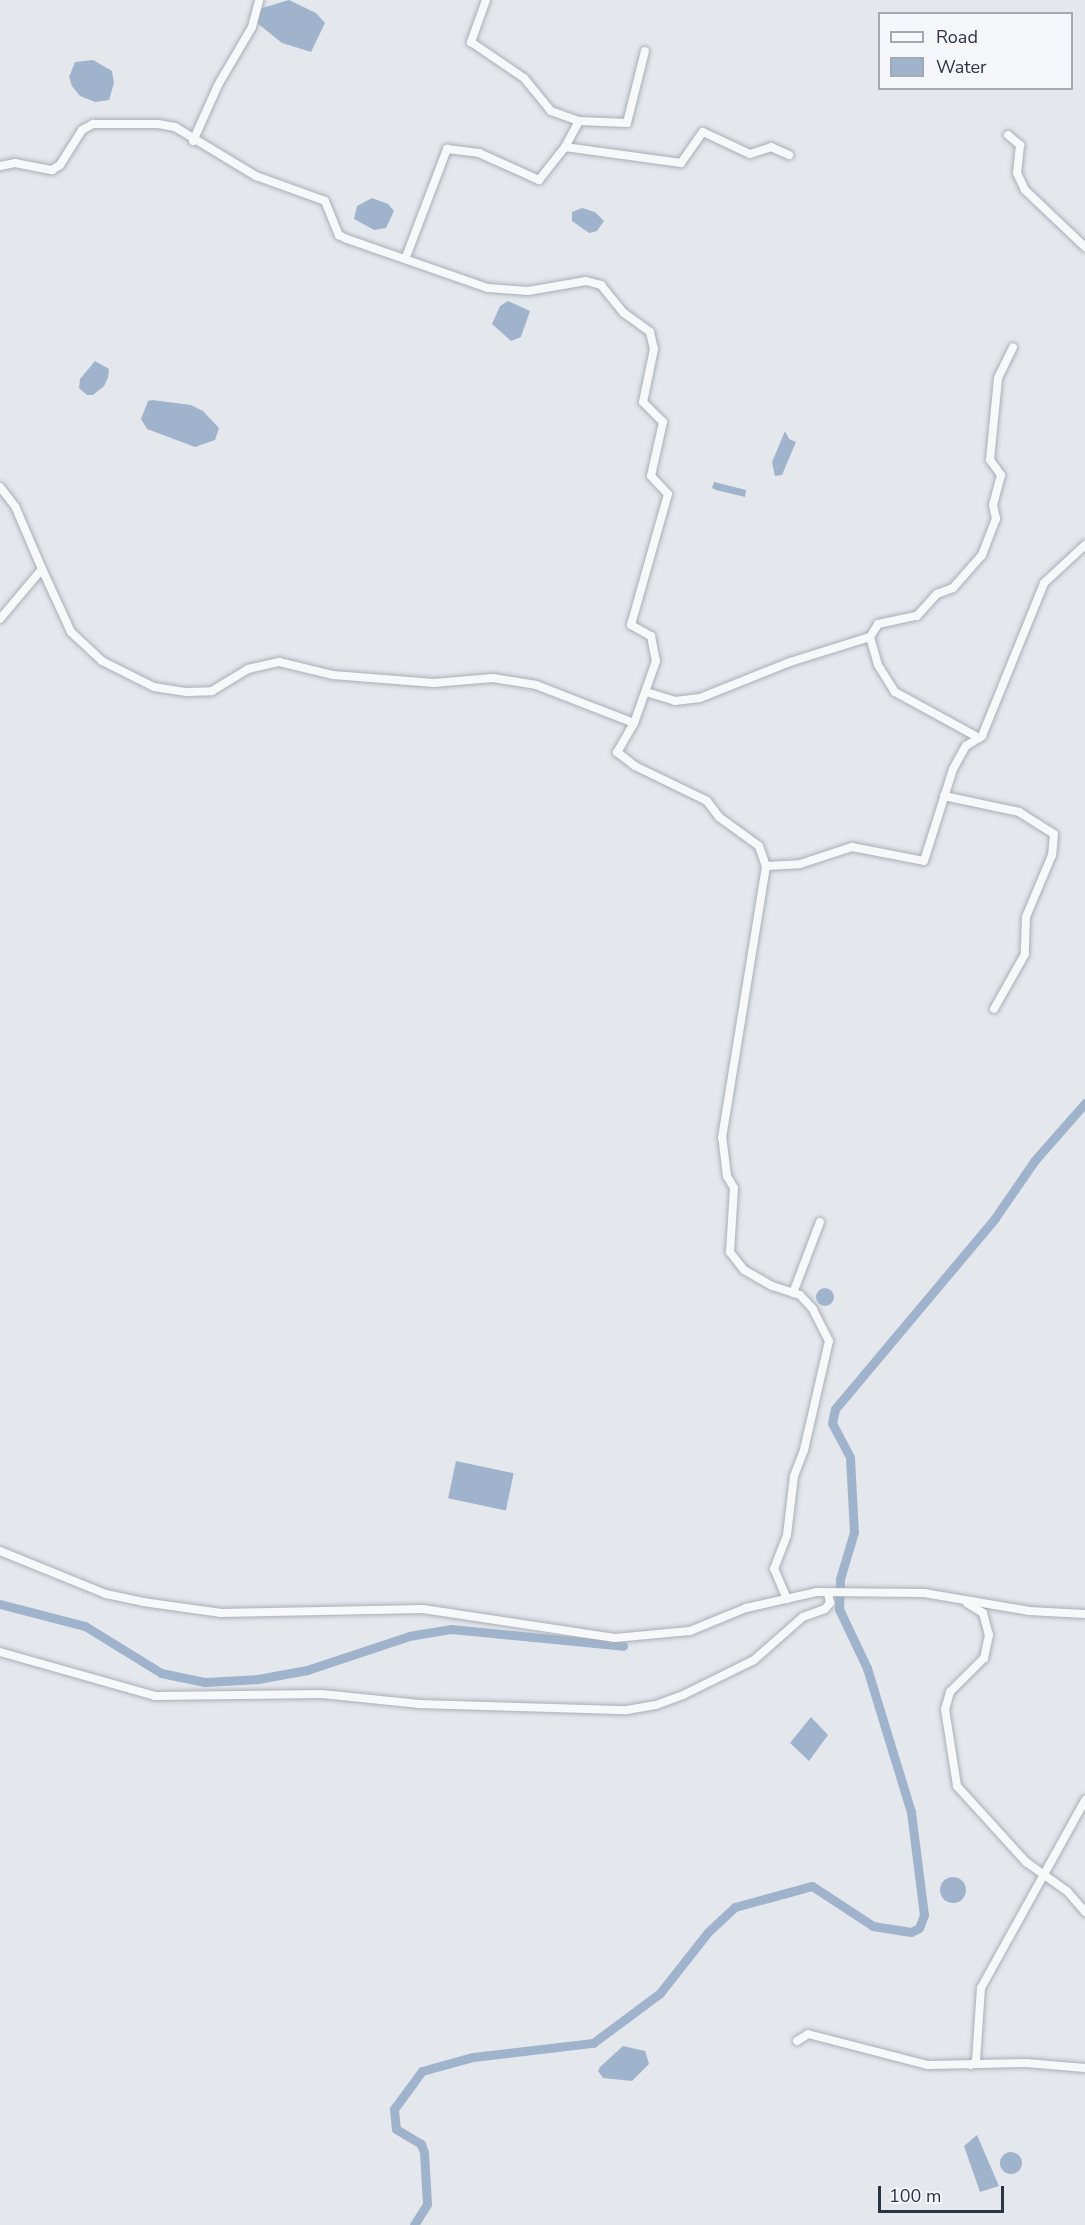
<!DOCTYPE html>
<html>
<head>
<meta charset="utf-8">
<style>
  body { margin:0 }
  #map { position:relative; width:1085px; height:2225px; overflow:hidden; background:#e4e7ec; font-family:"Nunito Sans",sans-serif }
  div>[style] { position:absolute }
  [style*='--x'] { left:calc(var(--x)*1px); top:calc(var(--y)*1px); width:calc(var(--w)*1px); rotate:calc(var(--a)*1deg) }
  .water>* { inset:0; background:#9fb4cc; transform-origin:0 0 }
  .round { border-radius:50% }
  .canal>* { height:9px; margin:-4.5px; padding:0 4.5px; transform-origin:4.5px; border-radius:4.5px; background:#9fb4cc }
  .roads { filter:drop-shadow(0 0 2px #a9aeb7) drop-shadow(0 0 2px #a9aeb7) }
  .street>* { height:8px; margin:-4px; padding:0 4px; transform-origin:4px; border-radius:4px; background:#f7f8fa }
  span { translate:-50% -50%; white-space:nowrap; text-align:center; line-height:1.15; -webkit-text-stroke:4.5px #f4f6f9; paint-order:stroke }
  .legend { position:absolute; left:878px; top:12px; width:195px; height:78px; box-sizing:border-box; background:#f4f6f9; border:2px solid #a4a8b1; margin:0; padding:8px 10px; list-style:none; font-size:18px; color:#2b3445 }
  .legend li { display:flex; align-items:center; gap:12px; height:30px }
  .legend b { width:30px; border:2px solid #a4a8b1 }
  .scale { position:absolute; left:878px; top:2186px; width:126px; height:27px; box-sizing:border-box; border:3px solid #2b3445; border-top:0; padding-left:8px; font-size:18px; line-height:21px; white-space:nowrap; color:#2b3445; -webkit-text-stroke:4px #f4f6f9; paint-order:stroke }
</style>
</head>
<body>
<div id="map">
  <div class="water">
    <i style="clip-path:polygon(289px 0,316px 13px,325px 23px,311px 52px,282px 43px,257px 23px,259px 9px)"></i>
    <i style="clip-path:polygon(93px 60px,112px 71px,114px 83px,109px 100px,95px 102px,80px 96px,72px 86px,69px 77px,75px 62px)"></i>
    <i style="clip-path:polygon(372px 198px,388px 204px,394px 211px,386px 228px,374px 230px,354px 219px,357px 206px)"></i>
    <i style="clip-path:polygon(582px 208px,595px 212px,604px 221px,597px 231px,589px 233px,572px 221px,572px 212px)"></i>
    <i style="clip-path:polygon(508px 301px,530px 311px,521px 337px,511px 341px,492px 324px,500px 306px)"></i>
    <i style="clip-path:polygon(95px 361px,109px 369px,108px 378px,104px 386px,93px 395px,87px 395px,79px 388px,80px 379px)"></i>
    <i style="clip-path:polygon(152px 400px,191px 405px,203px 411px,219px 428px,215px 440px,195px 447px,147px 429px,141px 419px,148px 401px)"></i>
    <i style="clip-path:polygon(785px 431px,789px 439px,796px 442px,782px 475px,775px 476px,772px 462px)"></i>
    <i style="clip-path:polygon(714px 482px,746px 490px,745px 497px,716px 490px,712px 488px)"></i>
    <i class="round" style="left:816px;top:1288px;width:18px;height:18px"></i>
    <i style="left:456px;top:1461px;width:59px;height:38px;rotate:12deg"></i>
    <i style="clip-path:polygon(811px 1717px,828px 1735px,809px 1761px,790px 1743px)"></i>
    <i class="round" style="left:940px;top:1877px;width:26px;height:26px"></i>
    <i style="clip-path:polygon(623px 2046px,645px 2051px,649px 2064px,632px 2081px,603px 2078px,598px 2071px,600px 2067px)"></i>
    <i style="clip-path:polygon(977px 2135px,999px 2186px,980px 2192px,964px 2146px)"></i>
    <i class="round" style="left:1000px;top:2152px;width:22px;height:22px"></i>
  </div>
  <div class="canal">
    <i style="--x:0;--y:1604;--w:88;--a:14.5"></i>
    <i style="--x:85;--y:1626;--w:89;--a:31.7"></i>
    <i style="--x:161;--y:1673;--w:45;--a:11.6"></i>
    <i style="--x:205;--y:1682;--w:53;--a:-3.2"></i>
    <i style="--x:258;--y:1679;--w:50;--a:-10.4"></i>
    <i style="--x:307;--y:1670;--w:108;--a:-18.4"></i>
    <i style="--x:409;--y:1636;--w:43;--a:-9.5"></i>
    <i style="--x:451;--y:1629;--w:173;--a:5.6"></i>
    <i style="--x:414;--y:2225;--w:25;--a:-58"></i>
    <i style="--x:427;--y:2204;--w:52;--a:-93.3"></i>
    <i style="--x:424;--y:2152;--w:9;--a:-111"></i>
    <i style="--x:421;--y:2144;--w:29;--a:-149"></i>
    <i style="--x:396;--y:2129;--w:20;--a:-96"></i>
    <i style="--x:394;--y:2109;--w:47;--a:-53.6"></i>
    <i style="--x:422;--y:2071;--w:53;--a:-15.4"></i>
    <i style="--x:473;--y:2057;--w:121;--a:-6.7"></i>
    <i style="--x:593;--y:2043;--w:84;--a:-36.7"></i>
    <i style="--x:660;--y:1993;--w:78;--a:-51.8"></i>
    <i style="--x:708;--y:1932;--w:37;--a:-43"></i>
    <i style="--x:735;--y:1907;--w:80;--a:-15.3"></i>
    <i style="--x:812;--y:1886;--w:73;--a:33.3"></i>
    <i style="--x:873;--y:1926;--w:38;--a:9"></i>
    <i style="--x:911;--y:1932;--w:9;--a:-27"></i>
    <i style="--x:919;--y:1928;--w:14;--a:-69"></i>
    <i style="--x:924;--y:1915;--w:104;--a:-97.2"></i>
    <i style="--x:911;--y:1812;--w:151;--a:-107"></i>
    <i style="--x:867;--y:1668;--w:65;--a:-115.4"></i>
    <i style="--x:839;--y:1609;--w:30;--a:-88"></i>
    <i style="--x:840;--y:1579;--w:49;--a:-73.4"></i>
    <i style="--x:854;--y:1532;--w:75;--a:-93.1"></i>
    <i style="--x:850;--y:1457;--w:38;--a:-118"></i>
    <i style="--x:832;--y:1423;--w:14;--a:-78"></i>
    <i style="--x:835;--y:1409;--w:249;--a:-50"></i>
    <i style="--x:995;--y:1218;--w:70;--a:-55.4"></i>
    <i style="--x:1035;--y:1160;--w:76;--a:-48.7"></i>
  </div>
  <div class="roads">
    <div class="street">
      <i style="--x:486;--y:0;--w:45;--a:109.7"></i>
      <i style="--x:471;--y:42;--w:64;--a:34.2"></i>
      <i style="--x:524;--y:78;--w:43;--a:50.7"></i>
      <i style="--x:551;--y:111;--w:30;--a:20"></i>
      <i style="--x:579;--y:121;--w:30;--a:118"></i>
      <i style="--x:579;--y:121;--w:48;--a:2.4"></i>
      <i style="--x:627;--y:123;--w:74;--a:-76"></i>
      <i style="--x:1008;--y:135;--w:16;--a:40"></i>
      <i style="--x:1020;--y:145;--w:28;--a:96"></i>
      <i style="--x:1017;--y:173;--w:19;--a:65"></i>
      <i style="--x:1025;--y:190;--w:83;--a:43.5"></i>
      <i style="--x:193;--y:141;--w:61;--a:-65.9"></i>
      <i style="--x:218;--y:85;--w:67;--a:-59.6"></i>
      <i style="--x:252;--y:27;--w:28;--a:-75"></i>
      <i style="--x:0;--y:166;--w:15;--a:-11"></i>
      <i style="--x:15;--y:163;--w:38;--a:11"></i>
      <i style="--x:52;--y:170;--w:9;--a:-32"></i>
      <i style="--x:60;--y:165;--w:41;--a:-57.8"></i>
      <i style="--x:82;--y:130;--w:13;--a:-29"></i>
      <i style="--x:93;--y:124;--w:65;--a:0"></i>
      <i style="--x:158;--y:124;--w:17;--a:10"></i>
      <i style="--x:175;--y:127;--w:95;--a:31.2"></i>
      <i style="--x:256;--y:176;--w:73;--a:19.9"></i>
      <i style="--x:325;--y:201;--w:37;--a:68"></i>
      <i style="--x:339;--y:235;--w:9;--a:27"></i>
      <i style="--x:347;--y:239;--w:149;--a:19.2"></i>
      <i style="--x:488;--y:288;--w:40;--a:4.3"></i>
      <i style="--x:528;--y:291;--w:59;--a:-9.8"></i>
      <i style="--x:586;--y:281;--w:16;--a:15"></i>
      <i style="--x:601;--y:285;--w:36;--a:51"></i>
      <i style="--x:624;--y:313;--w:32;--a:36"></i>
      <i style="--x:650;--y:332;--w:17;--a:77"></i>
      <i style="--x:654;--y:349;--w:54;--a:101.7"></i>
      <i style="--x:643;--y:402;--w:28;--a:45"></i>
      <i style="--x:663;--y:422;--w:55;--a:102.5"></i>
      <i style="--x:651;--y:476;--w:25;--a:47"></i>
      <i style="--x:668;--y:494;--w:136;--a:105.8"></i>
      <i style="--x:631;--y:625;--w:23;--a:29"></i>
      <i style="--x:651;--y:636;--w:25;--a:79"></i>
      <i style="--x:656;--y:661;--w:66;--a:109.5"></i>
      <i style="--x:634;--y:723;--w:34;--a:120"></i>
      <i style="--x:617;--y:752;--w:23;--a:38"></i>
      <i style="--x:635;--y:766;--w:80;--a:25.9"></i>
      <i style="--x:707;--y:801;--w:20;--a:53"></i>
      <i style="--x:719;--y:817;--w:49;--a:35.9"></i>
      <i style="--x:759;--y:846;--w:21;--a:71"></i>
      <i style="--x:406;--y:257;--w:116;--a:-69.2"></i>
      <i style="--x:447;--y:149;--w:32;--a:7"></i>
      <i style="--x:479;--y:153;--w:66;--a:24.2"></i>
      <i style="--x:539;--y:180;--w:42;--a:-51.8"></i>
      <i style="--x:565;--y:147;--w:117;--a:7.9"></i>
      <i style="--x:681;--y:163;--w:38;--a:-55"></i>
      <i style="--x:703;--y:132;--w:52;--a:25.1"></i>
      <i style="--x:750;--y:154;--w:22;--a:-18"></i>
      <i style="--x:771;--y:147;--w:20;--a:24"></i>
      <i style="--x:0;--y:487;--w:24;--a:52"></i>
      <i style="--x:15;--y:506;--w:69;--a:66.8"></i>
      <i style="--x:42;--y:569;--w:65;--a:130"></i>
      <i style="--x:42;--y:569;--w:69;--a:65.3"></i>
      <i style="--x:71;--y:632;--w:42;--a:43.1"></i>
      <i style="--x:102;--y:661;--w:58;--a:26.6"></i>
      <i style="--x:154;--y:687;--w:33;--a:9"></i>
      <i style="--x:187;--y:692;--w:25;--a:-2"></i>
      <i style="--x:212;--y:691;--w:42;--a:-31.4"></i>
      <i style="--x:248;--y:669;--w:32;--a:-13"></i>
      <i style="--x:279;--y:662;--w:56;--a:13.5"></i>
      <i style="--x:333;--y:675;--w:101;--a:4.5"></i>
      <i style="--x:434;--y:683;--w:59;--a:-4.8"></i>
      <i style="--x:493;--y:678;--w:44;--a:9.2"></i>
      <i style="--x:536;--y:685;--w:105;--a:21.2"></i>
      <i style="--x:870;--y:637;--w:29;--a:74"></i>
      <i style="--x:878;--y:665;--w:32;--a:58"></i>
      <i style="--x:895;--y:692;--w:96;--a:28.7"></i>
      <i style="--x:646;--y:692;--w:30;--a:17"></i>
      <i style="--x:675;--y:701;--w:25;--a:-7"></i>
      <i style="--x:700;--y:698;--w:97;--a:-21.8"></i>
      <i style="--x:790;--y:662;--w:84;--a:-17.4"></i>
      <i style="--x:870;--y:637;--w:15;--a:-58"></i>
      <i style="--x:878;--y:624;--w:40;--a:-12"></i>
      <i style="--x:917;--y:616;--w:30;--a:-48"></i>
      <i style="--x:937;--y:594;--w:17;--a:-21"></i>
      <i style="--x:953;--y:588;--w:44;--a:-48.7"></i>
      <i style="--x:982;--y:555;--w:39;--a:-69"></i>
      <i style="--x:996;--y:519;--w:14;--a:-102"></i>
      <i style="--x:993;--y:505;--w:31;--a:-75"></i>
      <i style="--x:1001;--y:475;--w:19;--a:-126"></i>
      <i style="--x:990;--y:460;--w:82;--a:-84.4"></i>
      <i style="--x:998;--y:378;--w:34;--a:-64"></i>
      <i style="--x:944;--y:796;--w:77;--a:12"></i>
      <i style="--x:1019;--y:812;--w:41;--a:32.2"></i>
      <i style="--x:1054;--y:834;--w:21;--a:95"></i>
      <i style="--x:1052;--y:855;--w:67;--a:112.8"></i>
      <i style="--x:1026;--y:917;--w:37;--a:92"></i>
      <i style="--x:1025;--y:954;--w:63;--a:119.4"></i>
      <i style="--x:793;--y:1293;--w:76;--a:-69.2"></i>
      <i style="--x:0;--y:1551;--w:114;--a:22.1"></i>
      <i style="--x:106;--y:1594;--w:38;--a:12"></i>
      <i style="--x:143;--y:1602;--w:79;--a:8"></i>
      <i style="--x:221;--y:1613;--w:202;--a:-1.1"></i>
      <i style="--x:423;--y:1609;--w:194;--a:8.6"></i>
      <i style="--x:615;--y:1638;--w:75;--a:-5.3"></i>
      <i style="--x:690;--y:1631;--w:61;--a:-22.3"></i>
      <i style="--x:746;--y:1608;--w:73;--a:-12.7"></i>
      <i style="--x:817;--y:1592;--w:107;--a:0.5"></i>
      <i style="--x:924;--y:1593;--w:107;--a:9.7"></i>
      <i style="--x:1029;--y:1611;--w:56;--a:3.1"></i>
      <i style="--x:787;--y:1599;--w:33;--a:-113"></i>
      <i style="--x:774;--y:1569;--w:36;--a:-69"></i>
      <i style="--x:787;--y:1535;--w:59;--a:-83.2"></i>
      <i style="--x:794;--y:1476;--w:28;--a:-69"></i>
      <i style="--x:804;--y:1450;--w:112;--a:-77.1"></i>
      <i style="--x:829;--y:1341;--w:36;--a:-117"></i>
      <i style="--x:813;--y:1309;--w:19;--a:-133"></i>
      <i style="--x:800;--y:1295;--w:29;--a:-162"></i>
      <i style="--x:772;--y:1286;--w:32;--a:-150"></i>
      <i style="--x:744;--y:1270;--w:23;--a:-128"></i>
      <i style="--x:730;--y:1252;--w:64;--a:-86.4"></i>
      <i style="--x:734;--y:1188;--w:14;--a:-120"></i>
      <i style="--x:727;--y:1176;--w:38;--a:-97"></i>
      <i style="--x:722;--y:1138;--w:276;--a:-80.8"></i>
      <i style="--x:766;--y:866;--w:34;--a:-3"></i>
      <i style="--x:800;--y:864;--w:55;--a:-18.1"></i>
      <i style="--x:852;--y:847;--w:73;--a:11"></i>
      <i style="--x:924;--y:861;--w:96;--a:-72.5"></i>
      <i style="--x:953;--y:769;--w:26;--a:-61"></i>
      <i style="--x:966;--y:746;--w:19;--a:-32"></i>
      <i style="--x:982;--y:736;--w:165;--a:-67.9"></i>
      <i style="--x:1044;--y:583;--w:56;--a:-42.8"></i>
      <i style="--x:967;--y:1603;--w:19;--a:32"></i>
      <i style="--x:983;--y:1613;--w:23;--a:75"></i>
      <i style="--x:989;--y:1635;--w:24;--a:102"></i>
      <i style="--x:984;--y:1658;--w:48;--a:135"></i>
      <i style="--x:950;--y:1692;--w:18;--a:106"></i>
      <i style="--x:945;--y:1709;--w:78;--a:81.1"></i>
      <i style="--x:957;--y:1786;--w:103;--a:47.8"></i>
      <i style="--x:1026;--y:1862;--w:50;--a:35.3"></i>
      <i style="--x:1067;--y:1891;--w:28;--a:49"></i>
      <i style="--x:0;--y:1652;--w:161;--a:15.8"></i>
      <i style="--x:155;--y:1696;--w:167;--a:-0.7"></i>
      <i style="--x:322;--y:1694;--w:98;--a:5.9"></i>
      <i style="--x:419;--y:1704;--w:208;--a:1.7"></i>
      <i style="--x:627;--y:1710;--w:29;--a:-10"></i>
      <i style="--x:656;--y:1705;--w:29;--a:-20"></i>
      <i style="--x:683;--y:1695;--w:79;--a:-26.2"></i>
      <i style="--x:754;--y:1660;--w:65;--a:-41.3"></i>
      <i style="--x:803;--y:1617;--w:23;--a:-20"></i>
      <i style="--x:825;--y:1609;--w:8;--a:-50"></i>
      <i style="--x:830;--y:1603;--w:10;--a:-101"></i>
      <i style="--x:797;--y:2041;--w:13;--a:-32"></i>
      <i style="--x:808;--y:2034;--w:124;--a:14.5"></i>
      <i style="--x:928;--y:2065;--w:98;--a:-1.2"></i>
      <i style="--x:1026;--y:2063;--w:59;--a:4.8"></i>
      <i style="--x:971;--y:2065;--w:6;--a:-39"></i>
      <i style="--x:976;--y:2061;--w:73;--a:-86.1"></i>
      <i style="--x:981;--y:1988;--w:215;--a:-61"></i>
    </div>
  </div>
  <ul class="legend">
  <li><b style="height:8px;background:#f7f8fa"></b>Road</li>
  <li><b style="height:16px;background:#9fb4cc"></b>Water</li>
  </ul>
  <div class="scale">100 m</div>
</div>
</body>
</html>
